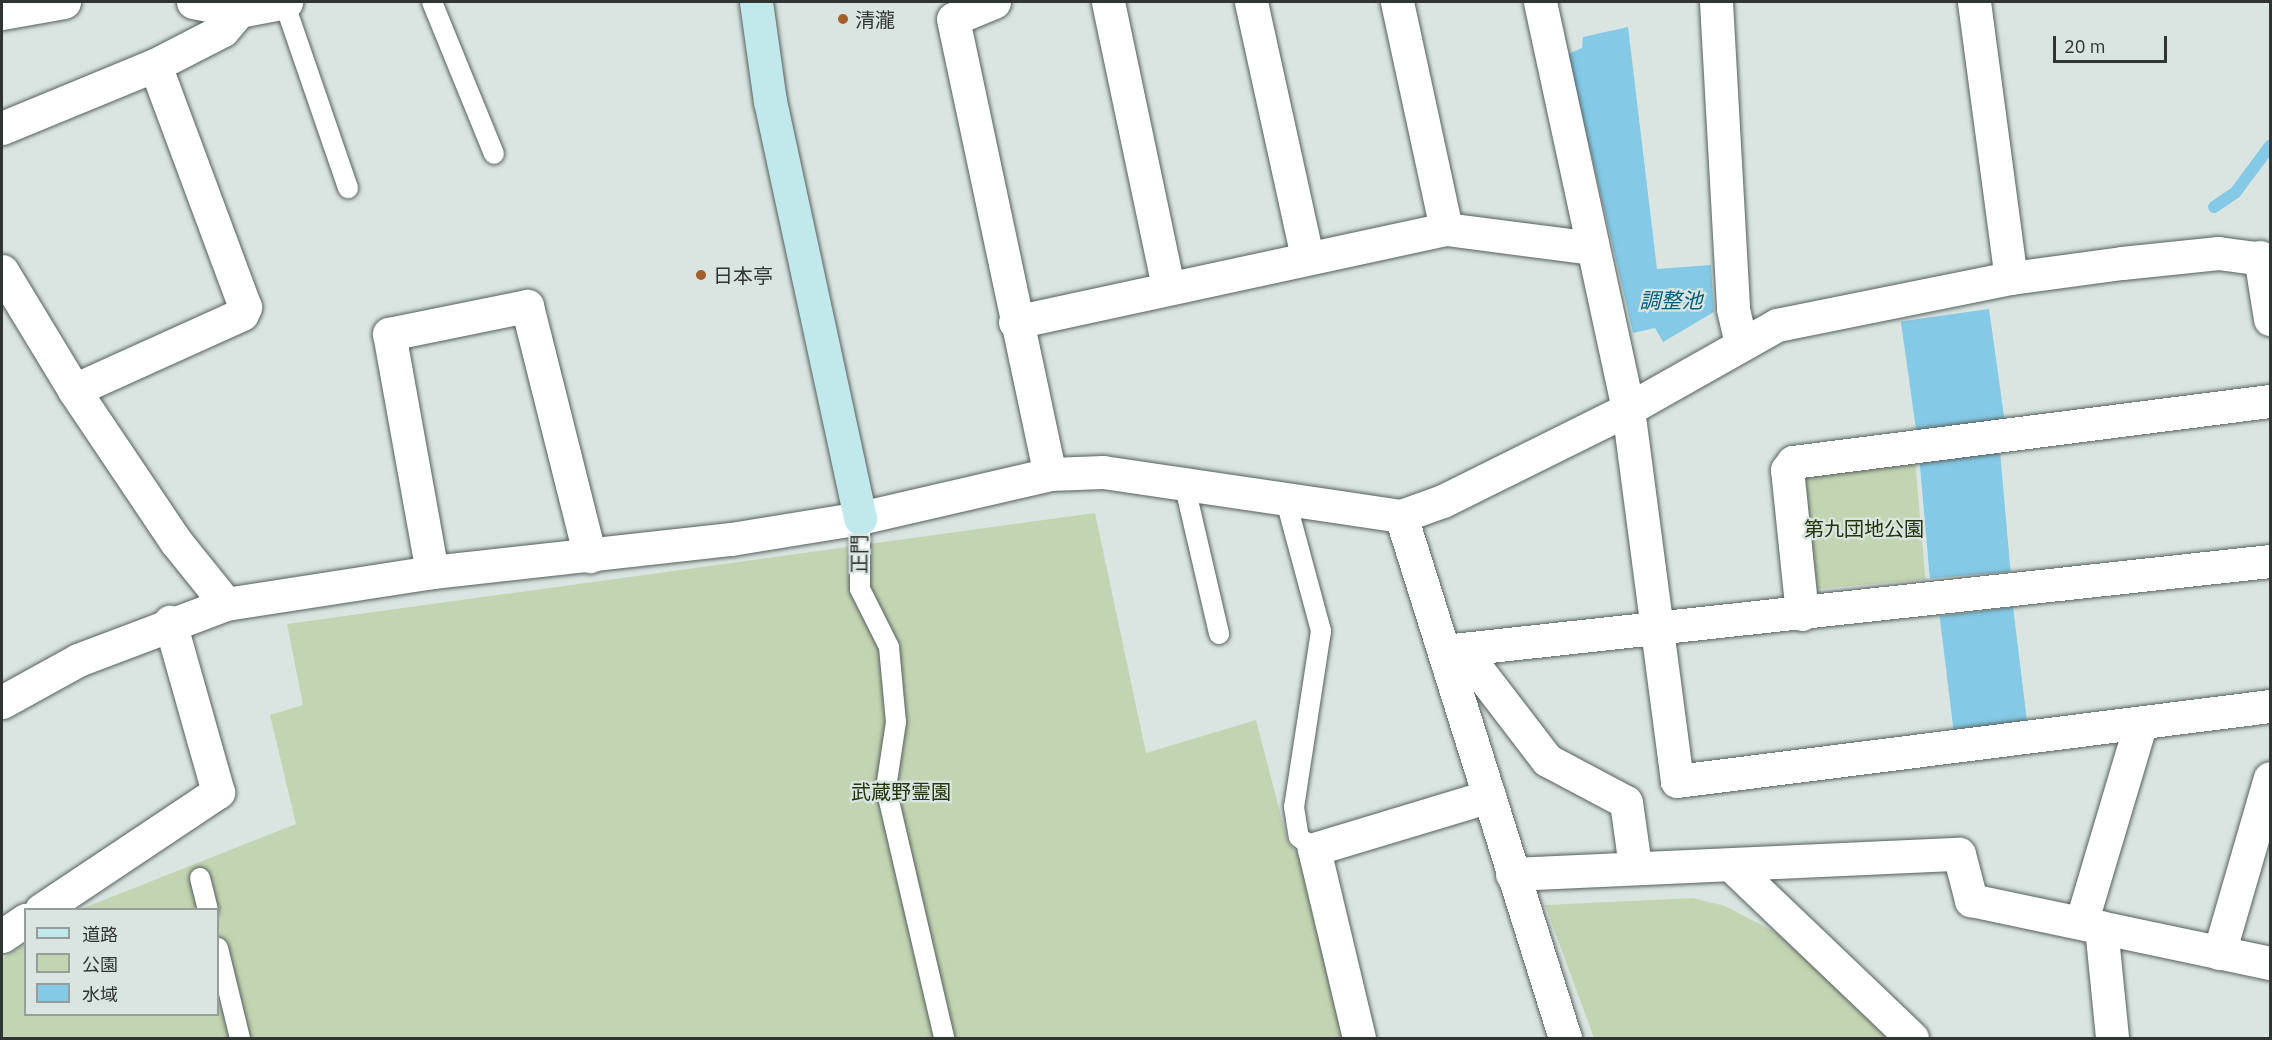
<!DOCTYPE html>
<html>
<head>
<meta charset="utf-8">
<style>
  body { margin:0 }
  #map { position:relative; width:2272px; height:1040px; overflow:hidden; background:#dae5e2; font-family:"IBM Plex Sans","Noto Sans JP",sans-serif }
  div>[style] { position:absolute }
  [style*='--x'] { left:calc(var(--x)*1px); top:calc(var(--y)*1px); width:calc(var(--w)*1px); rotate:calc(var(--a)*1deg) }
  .green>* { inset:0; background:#c3d4b2; transform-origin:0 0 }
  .water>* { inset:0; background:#84c9e6; transform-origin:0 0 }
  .stream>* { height:12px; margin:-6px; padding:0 6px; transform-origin:6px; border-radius:6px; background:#84c9e6 }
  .roads { filter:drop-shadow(0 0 2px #56605d) drop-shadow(0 0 2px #56605d) }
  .lane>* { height:20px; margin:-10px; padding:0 10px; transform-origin:10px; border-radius:10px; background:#fff }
  .street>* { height:33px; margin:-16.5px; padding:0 16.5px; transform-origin:16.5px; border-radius:16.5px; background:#fff }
  .secondary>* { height:33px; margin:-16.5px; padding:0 16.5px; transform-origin:16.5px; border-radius:16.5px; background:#c1e9ec }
  .dots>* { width:16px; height:16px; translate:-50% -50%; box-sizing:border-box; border:3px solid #dae5e2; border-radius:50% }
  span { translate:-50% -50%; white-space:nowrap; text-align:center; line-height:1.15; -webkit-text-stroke:4.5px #dae5e2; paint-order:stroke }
  .poi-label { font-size:20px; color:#303433 }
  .left { translate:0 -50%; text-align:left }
  .park-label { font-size:20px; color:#23340b }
  .street-label { font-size:20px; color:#303433 }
  .water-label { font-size:21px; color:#00607c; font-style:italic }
  .frame { position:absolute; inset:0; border:3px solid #303433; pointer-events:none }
  .legend { position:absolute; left:24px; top:908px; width:195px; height:108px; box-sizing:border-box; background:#dae5e2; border:2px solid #969e9c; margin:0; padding:8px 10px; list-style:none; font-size:18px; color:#303433 }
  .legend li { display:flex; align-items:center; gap:12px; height:30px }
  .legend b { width:30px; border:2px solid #969e9c }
  .scale { position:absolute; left:2053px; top:36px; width:114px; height:27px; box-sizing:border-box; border:3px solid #303433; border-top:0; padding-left:8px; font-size:18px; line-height:21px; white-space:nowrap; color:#303433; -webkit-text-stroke:4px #dae5e2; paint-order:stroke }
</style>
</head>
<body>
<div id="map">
  <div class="green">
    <i style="left:1915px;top:460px;width:120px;height:116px;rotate:85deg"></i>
    <i style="clip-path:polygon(1095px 513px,1146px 753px,1256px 720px,1288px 843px,1306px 862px,1347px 1038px,2px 1038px,2px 959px,25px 944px,26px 1014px,218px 1014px,218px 910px,81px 909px,296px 824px,270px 715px,303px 705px,287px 624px)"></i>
    <i style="clip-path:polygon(1693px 898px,1725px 906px,1792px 941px,1895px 1038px,1594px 1038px,1545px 905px)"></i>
  </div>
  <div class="water">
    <i style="clip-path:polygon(1628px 27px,1657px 269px,1711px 265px,1714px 312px,1663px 342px,1655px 328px,1633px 333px,1568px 54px,1582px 48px,1583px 37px)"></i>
    <i style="left:1989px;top:309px;width:112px;height:89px;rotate:82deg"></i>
    <i style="left:2000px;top:451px;width:121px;height:81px;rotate:85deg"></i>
    <i style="left:2013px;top:607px;width:119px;height:74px;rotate:83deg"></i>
  </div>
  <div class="stream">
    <i style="--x:2214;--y:207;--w:25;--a:-34"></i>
    <i style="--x:2235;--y:193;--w:59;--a:-53.3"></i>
  </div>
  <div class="roads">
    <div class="lane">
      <i style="--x:284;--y:2;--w:197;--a:71"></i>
      <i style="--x:432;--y:2;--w:164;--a:67.8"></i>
      <i style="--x:1184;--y:483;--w:155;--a:76.9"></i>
      <i style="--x:1286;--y:501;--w:135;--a:74.9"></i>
      <i style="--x:1321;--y:631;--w:178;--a:98.7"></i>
      <i style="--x:1294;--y:807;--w:30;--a:81"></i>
      <i style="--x:1299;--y:837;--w:19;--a:39"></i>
      <i style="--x:860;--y:518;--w:71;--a:90"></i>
      <i style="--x:860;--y:589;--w:65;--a:63.4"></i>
      <i style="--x:889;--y:647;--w:75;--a:84.7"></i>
      <i style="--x:896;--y:722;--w:67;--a:98.6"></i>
      <i style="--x:886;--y:788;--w:257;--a:76.9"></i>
      <i style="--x:200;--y:878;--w:33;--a:76"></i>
      <i style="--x:218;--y:948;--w:93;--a:76.3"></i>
    </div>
    <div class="street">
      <i style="--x:193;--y:2;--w:47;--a:11.1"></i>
      <i style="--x:239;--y:11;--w:48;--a:-10.8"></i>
      <i style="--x:994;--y:2;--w:44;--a:157.5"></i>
      <i style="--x:953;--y:19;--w:465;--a:78"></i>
      <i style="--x:1108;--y:2;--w:291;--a:78.1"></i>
      <i style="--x:1251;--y:2;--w:260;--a:77.6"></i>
      <i style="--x:1397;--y:2;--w:232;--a:77.8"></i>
      <i style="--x:1540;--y:2;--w:416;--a:77.8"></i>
      <i style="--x:1628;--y:409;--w:375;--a:82.5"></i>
      <i style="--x:1677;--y:781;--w:598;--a:-7.21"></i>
      <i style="--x:1716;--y:2;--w:307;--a:86.8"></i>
      <i style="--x:1733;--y:309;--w:35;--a:77"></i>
      <i style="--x:1974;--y:2;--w:278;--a:82.4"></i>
      <i style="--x:2;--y:13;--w:63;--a:-10.1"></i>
      <i style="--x:2;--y:128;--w:165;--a:-22.4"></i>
      <i style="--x:155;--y:65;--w:76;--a:-27.2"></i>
      <i style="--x:223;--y:30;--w:25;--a:-50"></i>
      <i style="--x:2260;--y:257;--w:63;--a:80.8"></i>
      <i style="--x:2;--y:271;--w:139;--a:58.8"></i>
      <i style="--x:74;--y:390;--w:184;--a:56.1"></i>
      <i style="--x:177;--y:543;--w:78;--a:51.2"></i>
      <i style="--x:1015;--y:322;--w:441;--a:-12.2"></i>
      <i style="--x:1446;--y:229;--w:147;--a:7.4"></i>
      <i style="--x:74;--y:390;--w:184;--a:-24.3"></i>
      <i style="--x:242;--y:314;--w:8;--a:-67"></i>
      <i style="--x:245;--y:307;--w:258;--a:-110.4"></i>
      <i style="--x:1401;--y:516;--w:547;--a:72.56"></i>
      <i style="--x:432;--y:572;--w:242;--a:-100.2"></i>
      <i style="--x:389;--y:334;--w:141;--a:-11.5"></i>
      <i style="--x:527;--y:306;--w:258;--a:75.9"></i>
      <i style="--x:1802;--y:614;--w:145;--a:-95.9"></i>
      <i style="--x:1787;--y:470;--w:10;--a:-53"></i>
      <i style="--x:1793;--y:462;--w:481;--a:-7.3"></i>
      <i style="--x:1444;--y:651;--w:831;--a:-6.22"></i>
      <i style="--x:1465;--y:653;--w:135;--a:52.5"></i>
      <i style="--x:1547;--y:760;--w:89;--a:28"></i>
      <i style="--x:1626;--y:802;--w:65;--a:82"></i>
      <i style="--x:2;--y:702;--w:87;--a:-28.9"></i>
      <i style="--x:78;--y:660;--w:158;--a:-20.7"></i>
      <i style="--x:226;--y:604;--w:208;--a:-8.8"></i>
      <i style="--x:432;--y:572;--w:301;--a:-6.3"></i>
      <i style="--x:731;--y:539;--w:131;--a:-9.2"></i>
      <i style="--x:860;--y:518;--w:195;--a:-13"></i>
      <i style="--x:1050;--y:474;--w:53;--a:-2.2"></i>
      <i style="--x:1103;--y:472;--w:301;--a:8.4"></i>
      <i style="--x:1401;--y:516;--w:45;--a:-19.7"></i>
      <i style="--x:1443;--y:501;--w:207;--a:-26.4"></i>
      <i style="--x:1628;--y:409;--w:171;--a:-29.4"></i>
      <i style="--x:1777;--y:325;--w:239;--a:-11.4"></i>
      <i style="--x:2011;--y:278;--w:112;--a:-7.7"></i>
      <i style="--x:2122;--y:263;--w:97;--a:-5.9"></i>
      <i style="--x:2218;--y:253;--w:52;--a:7.7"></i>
      <i style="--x:1732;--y:866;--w:249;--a:43.7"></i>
      <i style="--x:1512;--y:874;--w:447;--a:-2.6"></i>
      <i style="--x:1959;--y:854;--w:48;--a:75.4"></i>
      <i style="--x:1971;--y:900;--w:306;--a:11.9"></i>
      <i style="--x:41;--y:910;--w:213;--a:-33.7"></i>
      <i style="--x:218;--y:792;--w:177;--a:-105.8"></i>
      <i style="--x:2082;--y:920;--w:202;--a:-73.4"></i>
      <i style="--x:2101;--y:927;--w:112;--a:84.3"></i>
      <i style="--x:2;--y:936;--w:29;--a:-34"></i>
      <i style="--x:2219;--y:953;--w:182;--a:-73.8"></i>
      <i style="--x:1359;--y:1038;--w:194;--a:-103.4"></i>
      <i style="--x:1314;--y:849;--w:183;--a:-16.8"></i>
    </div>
    <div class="secondary">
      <i style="--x:756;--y:2;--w:100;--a:82"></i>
      <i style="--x:770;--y:101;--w:427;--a:77.8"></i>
    </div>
  </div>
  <div class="dots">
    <i style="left:843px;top:19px;background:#a1602c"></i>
    <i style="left:701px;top:275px;background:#a1602c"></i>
  </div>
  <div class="poi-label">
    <span class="left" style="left:855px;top:19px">清瀧</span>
    <span class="left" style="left:713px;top:275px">日本亭</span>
  </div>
  <div class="park-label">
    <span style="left:1864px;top:528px">第九団地公園</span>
    <span style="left:901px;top:791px">武蔵野霊園</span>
  </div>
  <div class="street-label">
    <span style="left:859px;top:554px;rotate:-90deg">正門</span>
  </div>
  <div class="water-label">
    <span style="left:1671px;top:300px">調整池</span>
  </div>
  <div class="frame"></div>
  <ul class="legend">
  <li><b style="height:8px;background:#c1e9ec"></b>道路</li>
  <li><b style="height:16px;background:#c3d4b2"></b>公園</li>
  <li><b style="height:16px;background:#84c9e6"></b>水域</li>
  </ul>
  <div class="scale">20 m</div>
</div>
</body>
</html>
